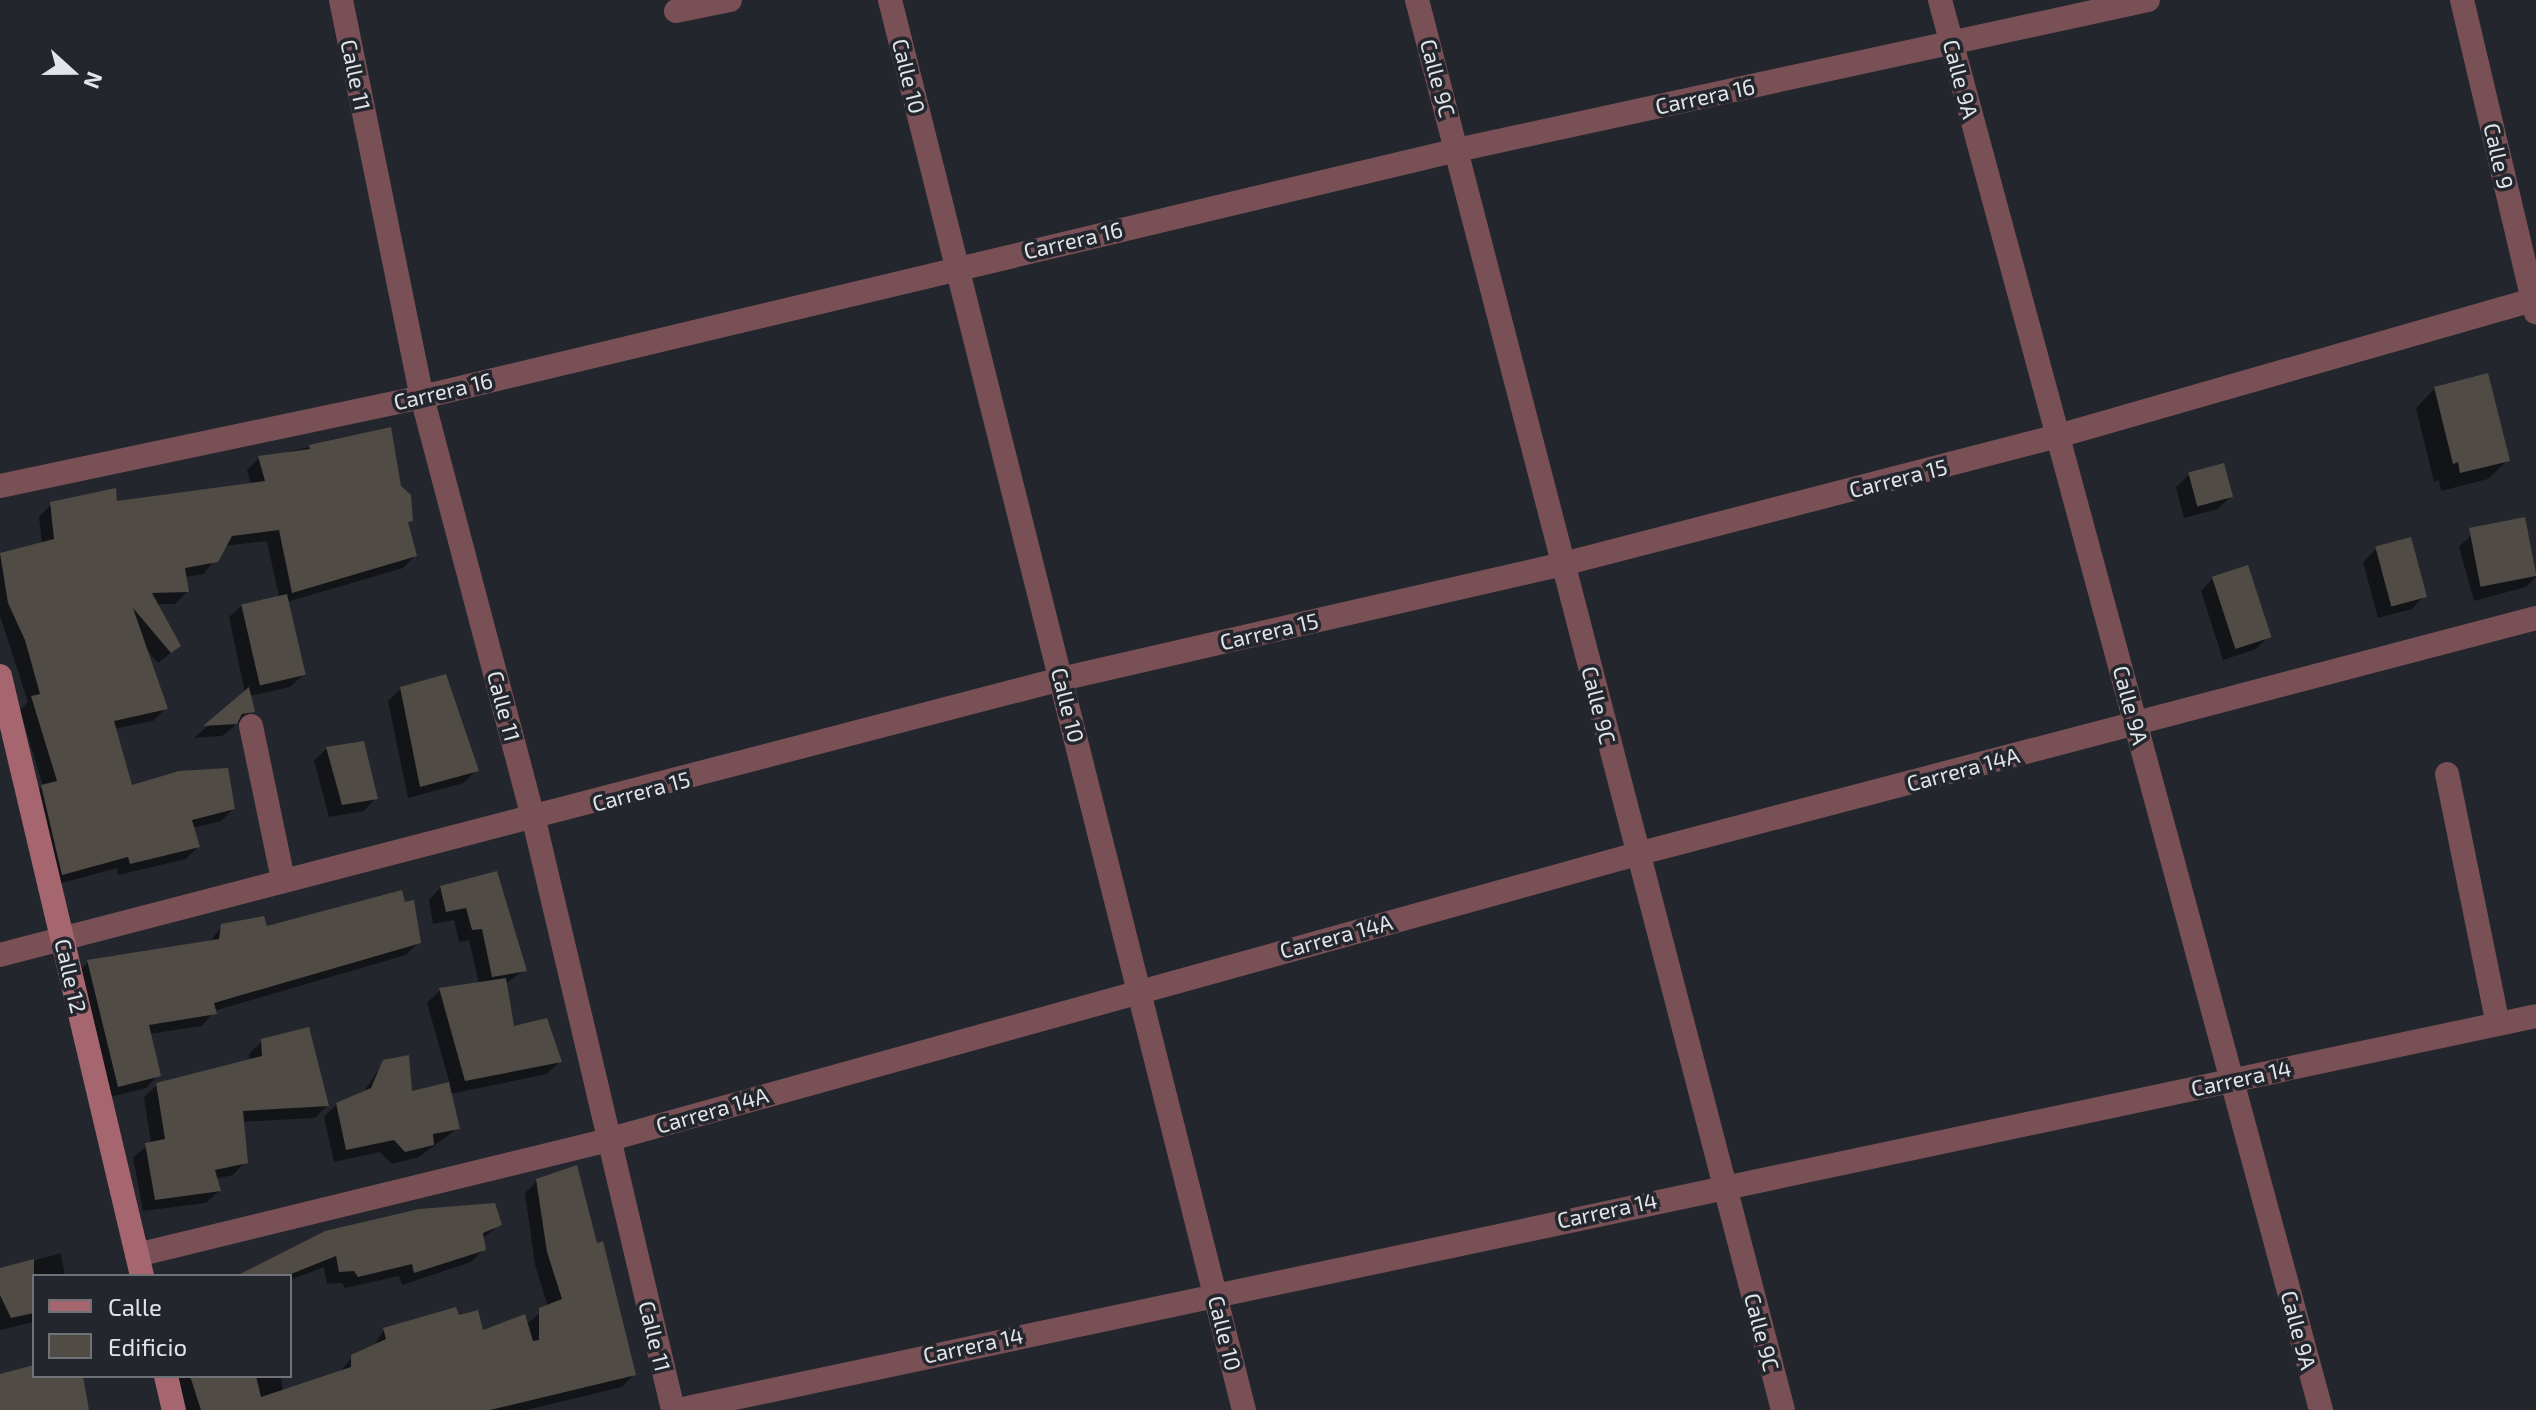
<!DOCTYPE html>
<html>
<head>
<meta charset="utf-8">
<style>
  body { margin:0 }
  #map { position:relative; width:2536px; height:1410px; overflow:hidden; background:#23272d; font-family:"Exo 2",sans-serif }
  div>[style] { position:absolute }
  [style*='--x'] { left:calc(var(--x)*1px); top:calc(var(--y)*1px); width:calc(var(--w)*1px); rotate:calc(var(--a)*1deg) }
  .shadow>* { inset:0; background:#0007 }
  .building>* { inset:0; background:#504b44; transform-origin:0 0 }
  .street>* { height:24px; margin:-12px; padding:0 12px; transform-origin:12px; border-radius:12px; background:#785055 }
  .secondary>* { height:24px; margin:-12px; padding:0 12px; transform-origin:12px; border-radius:12px; background:#a5666f }
  span { translate:-50% -50%; white-space:nowrap; text-align:center; line-height:1.15; -webkit-text-stroke:7px #23272d; paint-order:stroke }
  .street-label { font-size:22px; color:#e1e4e8 }
  .legend { position:absolute; left:32px; top:1274px; width:260px; height:104px; box-sizing:border-box; background:#23272d; border:2px solid #6f7378; margin:0; padding:10px 14px; list-style:none; font-size:24px; color:#e1e4e8 }
  .legend li { display:flex; align-items:center; gap:16px; height:40px }
  .legend b { width:40px; border:2px solid #6f7378 }
  .north { position:absolute; left:32px; top:32px; width:80px; height:80px; -webkit-text-stroke:6px #23272d; paint-order:stroke; rotate:111deg; font-size:22px; font-weight:700; line-height:32px; text-align:center; color:#e1e4e8 }
  .north::after { content:''; display:block; margin:auto; width:28px; height:36px; background:#e1e4e8; clip-path:polygon(50% 0,100% 100%,50% 72%,0 100%) }
</style>
</head>
<body>
<div id="map">
  <div class="shadow">
    <i style="clip-path:polygon(2435px 388px,2508px 460px,2488px 479px,2441px 491px,2439px 480px,2434px 482px,2416px 408px)"></i>
    <i style="clip-path:polygon(310px 447px,399px 487px,415px 556px,403px 568px,287px 602px,303px 675px,290px 687px,249px 696px,253px 711px,222px 736px,194px 738px,245px 693px,229px 617px,242px 605px,279px 597px,267px 541px,224px 546px,204px 574px,185px 577px,187px 592px,175px 604px,156px 604px,179px 646px,158px 663px,145px 648px,165px 709px,153px 721px,114px 729px,131px 788px,233px 809px,221px 821px,192px 828px,198px 847px,186px 859px,118px 875px,117px 868px,51px 886px,30px 799px,43px 786px,20px 710px,28px 702px,0 616px,0 555px,42px 544px,39px 517px,51px 504px,115px 504px,251px 485px,247px 470px,259px 458px)"></i>
    <i style="clip-path:polygon(2189px 475px,2231px 496px,2218px 509px,2184px 518px,2176px 487px)"></i>
    <i style="clip-path:polygon(2523px 519px,2536px 577px,2526px 587px,2474px 601px,2459px 547px,2472px 534px)"></i>
    <i style="clip-path:polygon(2376px 549px,2424px 596px,2412px 609px,2378px 618px,2363px 562px)"></i>
    <i style="clip-path:polygon(2213px 578px,2269px 636px,2256px 649px,2223px 660px,2201px 591px)"></i>
    <i style="clip-path:polygon(401px 689px,476px 770px,464px 783px,408px 798px,388px 701px)"></i>
    <i style="clip-path:polygon(327px 748px,376px 798px,364px 811px,329px 817px,314px 761px)"></i>
    <i style="clip-path:polygon(496px 873px,524px 970px,505px 984px,512px 1028px,560px 1061px,547px 1074px,450px 1094px,458px 1128px,419px 1157px,392px 1164px,380px 1152px,334px 1162px,324px 1117px,337px 1104px,363px 1093px,384px 1062px,411px 1094px,450px 1084px,427px 1003px,440px 990px,479px 984px,469px 940px,459px 942px,454px 920px,433px 924px,429px 900px,441px 887px)"></i>
    <i style="clip-path:polygon(222px 926px,419px 942px,406px 955px,214px 1011px,202px 1026px,149px 1034px,158px 1075px,146px 1088px,106px 1098px,75px 975px,88px 962px,209px 943px)"></i>
    <i style="clip-path:polygon(262px 1041px,327px 1106px,315px 1118px,242px 1122px,245px 1162px,233px 1175px,215px 1179px,219px 1191px,206px 1203px,143px 1211px,133px 1157px,151px 1143px,144px 1097px,157px 1085px,250px 1062px,249px 1054px)"></i>
    <i style="clip-path:polygon(538px 1180px,634px 1374px,622px 1387px,526px 1410px,184px 1410px,174px 1376px,281px 1376px,283px 1392px,339px 1373px,352px 1357px,373px 1347px,384px 1330px,457px 1318px,482px 1333px,526px 1324px,548px 1307px,535px 1265px,525px 1193px)"></i>
    <i style="clip-path:polygon(499px 1225px,482px 1239px,484px 1249px,471px 1262px,402px 1285px,399px 1276px,345px 1288px,342px 1283px,327px 1284px,324px 1267px,290px 1280px,290px 1276px,240px 1276px,326px 1233px)"></i>
    <i style="clip-path:polygon(61px 1253px,65px 1276px,34px 1276px,34px 1322px,0 1330px,0 1270px)"></i>
  </div>
  <div class="building">
    <i style="clip-path:polygon(2488px 373px,2510px 461px,2460px 473px,2458px 462px,2453px 464px,2434px 387px)"></i>
    <i style="clip-path:polygon(391px 427px,401px 486px,411px 495px,413px 521px,408px 522px,417px 556px,292px 593px,279px 530px,232px 536px,218px 562px,185px 568px,189px 592px,152px 593px,181px 646px,171px 653px,133px 608px,168px 709px,114px 721px,132px 785px,179px 771px,228px 768px,235px 809px,192px 820px,200px 847px,130px 864px,128px 857px,62px 875px,41px 785px,57px 781px,31px 696px,40px 694px,25px 640px,8px 603px,0 553px,54px 539px,50px 502px,116px 488px,117px 501px,265px 481px,258px 456px,310px 449px,309px 445px)"></i>
    <i style="left:2224px;top:463px;width:35px;height:37px;rotate:75deg"></i>
    <i style="left:2525px;top:517px;width:60px;height:57px;rotate:79deg"></i>
    <i style="left:2411px;top:537px;width:62px;height:37px;rotate:75deg"></i>
    <i style="left:2248px;top:565px;width:76px;height:38px;rotate:72deg"></i>
    <i style="left:287px;top:594px;width:83px;height:47px;rotate:77deg"></i>
    <i style="clip-path:polygon(446px 674px,479px 771px,420px 787px,400px 687px)"></i>
    <i style="clip-path:polygon(249px 687px,255px 712px,242px 714px,237px 724px,203px 726px)"></i>
    <i style="clip-path:polygon(364px 741px,378px 799px,342px 805px,326px 747px)"></i>
    <i style="clip-path:polygon(497px 871px,527px 971px,492px 977px,482px 929px,472px 930px,466px 908px,446px 912px,440px 886px)"></i>
    <i style="clip-path:polygon(402px 890px,405px 902px,414px 900px,421px 943px,214px 1003px,217px 1014px,149px 1025px,161px 1076px,118px 1087px,87px 960px,219px 939px,221px 924px,264px 916px,267px 926px)"></i>
    <i style="clip-path:polygon(506px 978px,514px 1026px,547px 1018px,562px 1062px,465px 1081px,439px 988px)"></i>
    <i style="clip-path:polygon(309px 1027px,329px 1106px,243px 1111px,248px 1163px,215px 1170px,221px 1191px,155px 1200px,145px 1143px,165px 1139px,156px 1083px,262px 1056px,261px 1039px)"></i>
    <i style="clip-path:polygon(409px 1055px,412px 1091px,449px 1082px,460px 1129px,433px 1134px,434px 1145px,405px 1152px,394px 1140px,346px 1150px,336px 1103px,371px 1088px,383px 1060px)"></i>
    <i style="clip-path:polygon(577px 1165px,597px 1243px,603px 1241px,636px 1375px,490px 1410px,201px 1410px,190px 1376px,256px 1376px,261px 1397px,351px 1367px,351px 1355px,386px 1339px,383px 1328px,456px 1307px,459px 1315px,478px 1310px,483px 1330px,525px 1314px,533px 1341px,539px 1340px,539px 1308px,562px 1299px,547px 1252px,536px 1179px)"></i>
    <i style="clip-path:polygon(495px 1203px,502px 1225px,483px 1233px,486px 1250px,414px 1273px,412px 1264px,358px 1277px,354px 1271px,339px 1272px,336px 1256px,286px 1276px,236px 1276px,325px 1231px,419px 1209px)"></i>
    <i style="clip-path:polygon(34px 1259px,34px 1313px,11px 1318px,0 1295px,0 1268px)"></i>
    <i style="clip-path:polygon(34px 1365px,34px 1376px,83px 1376px,89px 1410px,0 1410px,0 1374px)"></i>
  </div>
  <div class="street">
    <i style="--x:341;--y:0;--w:405;--a:78.5"></i>
    <i style="--x:422;--y:397;--w:438;--a:75.2"></i>
    <i style="--x:534;--y:820;--w:606;--a:76.74"></i>
    <i style="--x:890;--y:0;--w:1454;--a:75.91"></i>
    <i style="--x:1417;--y:0;--w:1457;--a:75.45"></i>
    <i style="--x:1940;--y:0;--w:1461;--a:74.88"></i>
    <i style="--x:2462;--y:0;--w:321;--a:76.7"></i>
    <i style="--x:676;--y:11;--w:55;--a:-11.5"></i>
    <i style="--x:0;--y:486;--w:431;--a:-11.9"></i>
    <i style="--x:422;--y:397;--w:1064;--a:-13.42"></i>
    <i style="--x:1457;--y:150;--w:707;--a:-12.25"></i>
    <i style="--x:251;--y:726;--w:156;--a:78.2"></i>
    <i style="--x:2447;--y:774;--w:255;--a:78.5"></i>
    <i style="--x:0;--y:955;--w:1096;--a:-14.58"></i>
    <i style="--x:1061;--y:679;--w:515;--a:-12.9"></i>
    <i style="--x:1563;--y:564;--w:511;--a:-14.5"></i>
    <i style="--x:2058;--y:436;--w:497;--a:-16"></i>
    <i style="--x:137;--y:1255;--w:484;--a:-13.7"></i>
    <i style="--x:607;--y:1140;--w:1069;--a:-15.52"></i>
    <i style="--x:1637;--y:854;--w:929;--a:-14.71"></i>
    <i style="--x:678;--y:1410;--w:1899;--a:-11.97"></i>
  </div>
  <div class="secondary">
    <i style="--x:0;--y:676;--w:617;--a:76.68"></i>
    <i style="--x:166;--y:1376;--w:35;--a:77"></i>
  </div>
  <div class="street-label">
    <span style="left:356px;top:75px;rotate:78deg">Calle 11</span>
    <span style="left:909px;top:76px;rotate:76deg">Calle 10</span>
    <span style="left:1438px;top:78px;rotate:75deg">Calle 9C</span>
    <span style="left:1961px;top:79px;rotate:75deg">Calle 9A</span>
    <span style="left:1705px;top:96px;rotate:-12deg">Carrera 16</span>
    <span style="left:2499px;top:156px;rotate:77deg">Calle 9</span>
    <span style="left:1073px;top:240px;rotate:-13deg">Carrera 16</span>
    <span style="left:443px;top:391px;rotate:-13deg">Carrera 16</span>
    <span style="left:1898px;top:478px;rotate:-14deg">Carrera 15</span>
    <span style="left:1269px;top:631px;rotate:-13deg">Carrera 15</span>
    <span style="left:1068px;top:705px;rotate:76deg">Calle 10</span>
    <span style="left:1599px;top:705px;rotate:76deg">Calle 9C</span>
    <span style="left:2131px;top:705px;rotate:75deg">Calle 9A</span>
    <span style="left:504px;top:706px;rotate:75deg">Calle 11</span>
    <span style="left:1963px;top:769px;rotate:-15deg">Carrera 14A</span>
    <span style="left:641px;top:791px;rotate:-15deg">Carrera 15</span>
    <span style="left:1336px;top:936px;rotate:-15deg">Carrera 14A</span>
    <span style="left:71px;top:976px;rotate:77deg">Calle 12</span>
    <span style="left:2241px;top:1078px;rotate:-12deg">Carrera 14</span>
    <span style="left:712px;top:1110px;rotate:-16deg">Carrera 14A</span>
    <span style="left:1607px;top:1210px;rotate:-12deg">Carrera 14</span>
    <span style="left:2299px;top:1330px;rotate:75deg">Calle 9A</span>
    <span style="left:1762px;top:1332px;rotate:75deg">Calle 9C</span>
    <span style="left:1225px;top:1333px;rotate:76deg">Calle 10</span>
    <span style="left:655px;top:1336px;rotate:76deg">Calle 11</span>
    <span style="left:973px;top:1345px;rotate:-12deg">Carrera 14</span>
  </div>
  <ul class="legend">
  <li><b style="height:10px;background:#a5666f"></b>Calle</li>
  <li><b style="height:22px;background:#504b44"></b>Edificio</li>
  </ul>
  <div class="north">N</div>
</div>
</body>
</html>
